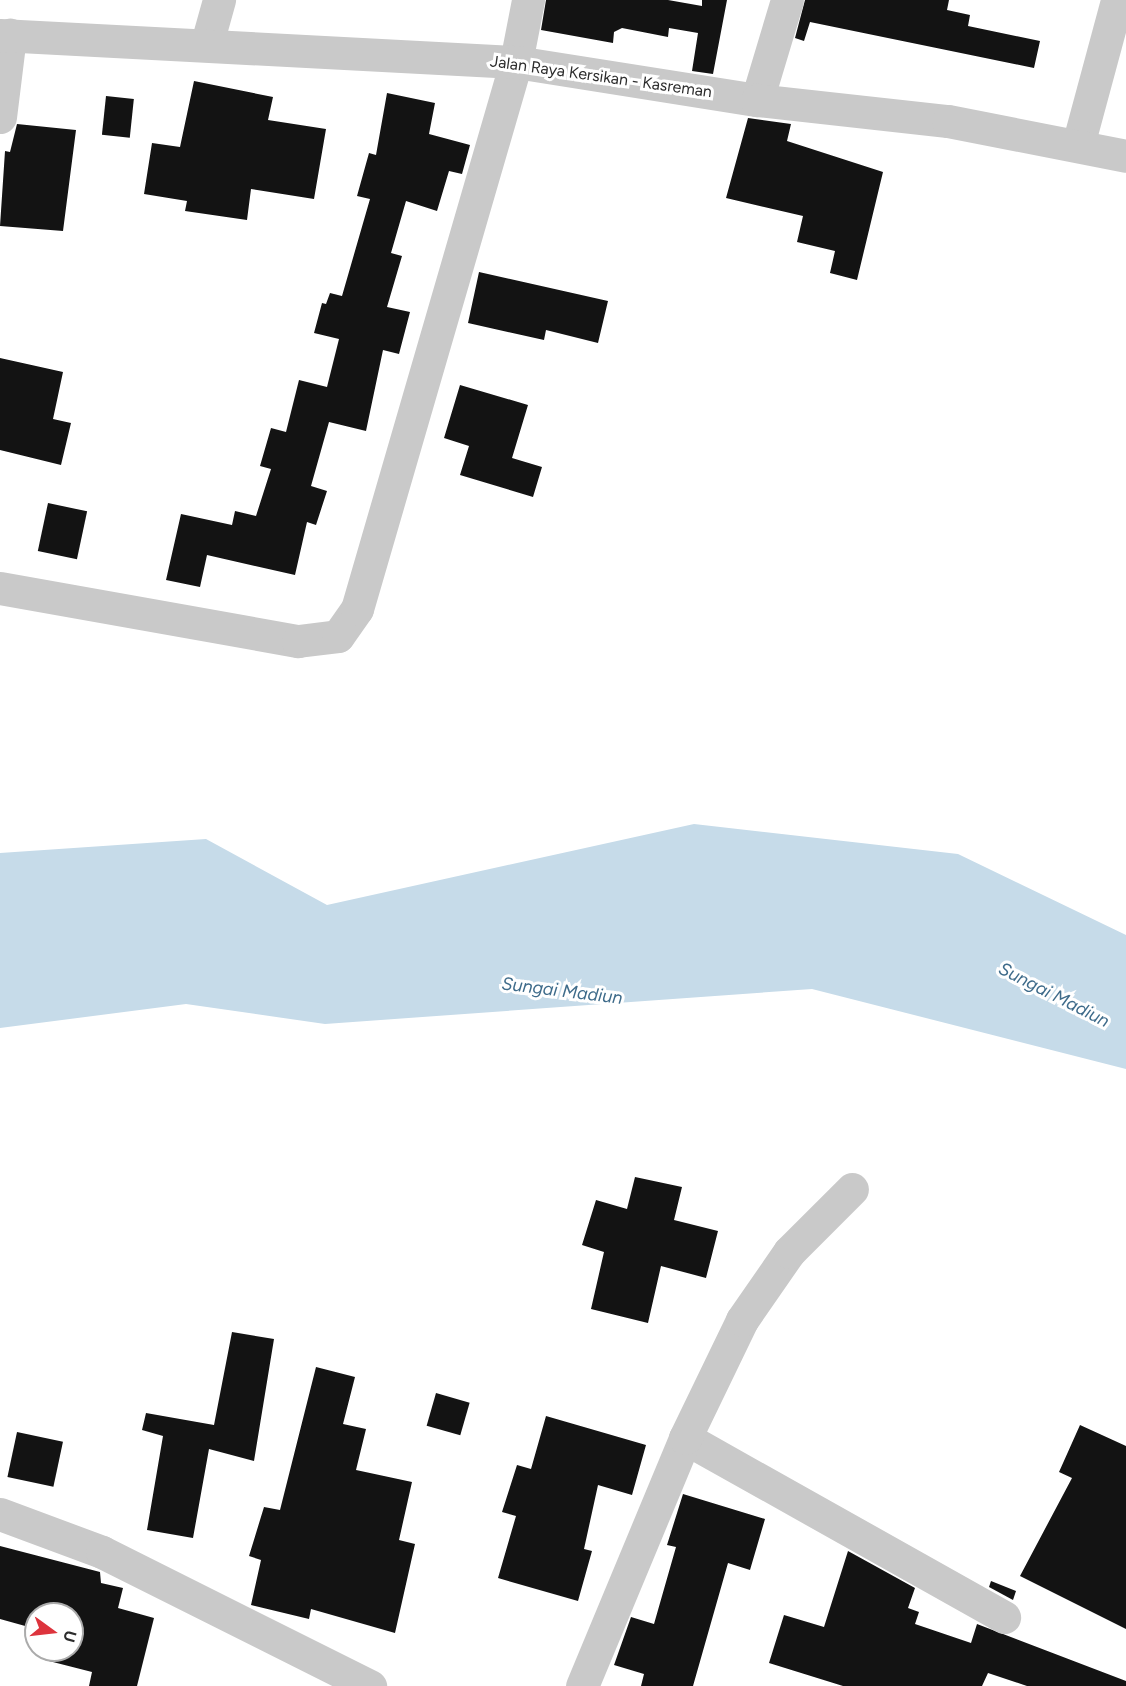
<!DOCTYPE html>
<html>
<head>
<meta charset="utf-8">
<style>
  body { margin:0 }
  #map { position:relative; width:1126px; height:1686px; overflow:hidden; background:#fff; font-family:Figtree,sans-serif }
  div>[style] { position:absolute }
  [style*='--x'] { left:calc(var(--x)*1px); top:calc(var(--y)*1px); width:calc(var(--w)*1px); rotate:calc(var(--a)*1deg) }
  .water>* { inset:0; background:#c6dbe9 }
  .building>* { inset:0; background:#131313; transform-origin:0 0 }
  .minor>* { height:33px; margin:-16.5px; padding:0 16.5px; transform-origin:16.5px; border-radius:16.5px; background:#c9c9c9 }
  .tertiary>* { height:33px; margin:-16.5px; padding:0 16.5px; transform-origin:16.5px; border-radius:16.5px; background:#c9c9c9 }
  span { translate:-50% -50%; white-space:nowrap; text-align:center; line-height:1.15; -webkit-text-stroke:6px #fff; paint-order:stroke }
  .street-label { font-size:16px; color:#2c2c2c }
  .water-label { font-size:18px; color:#3e6b8a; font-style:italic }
  .north { position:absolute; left:24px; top:1602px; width:60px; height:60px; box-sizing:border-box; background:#fff; border:2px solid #ababab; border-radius:50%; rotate:105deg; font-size:16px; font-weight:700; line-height:24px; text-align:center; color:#2c2c2c }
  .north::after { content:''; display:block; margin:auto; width:21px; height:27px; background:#dd343d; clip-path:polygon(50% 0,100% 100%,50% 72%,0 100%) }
</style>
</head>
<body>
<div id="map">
  <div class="water">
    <i style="clip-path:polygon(694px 824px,958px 854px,1126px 935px,1126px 1069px,812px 989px,325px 1024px,186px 1004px,0 1028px,0 853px,206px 839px,327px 905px)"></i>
  </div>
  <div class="building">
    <i style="clip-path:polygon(546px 0,668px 0,702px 6px,702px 0,727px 0,713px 74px,692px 71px,698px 33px,669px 28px,668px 37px,622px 28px,614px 32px,613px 43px,541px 30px)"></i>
    <i style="clip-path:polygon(805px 0,949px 0,947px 10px,970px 15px,968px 26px,1040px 41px,1034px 68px,810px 22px,804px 41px,795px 38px)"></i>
    <i style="clip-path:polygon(194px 81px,273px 97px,268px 120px,326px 129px,314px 199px,251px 189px,247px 220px,185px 211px,187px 201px,144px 194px,152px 143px,180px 147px)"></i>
    <i style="clip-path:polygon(387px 93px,435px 103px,429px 134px,470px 145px,462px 174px,449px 171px,437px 211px,406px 201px,391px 253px,402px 256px,387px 307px,410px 312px,399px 354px,383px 350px,366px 431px,329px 422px,311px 486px,327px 491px,316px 525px,307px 522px,295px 575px,207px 555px,200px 587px,166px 580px,181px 514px,232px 525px,235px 511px,256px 516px,271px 469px,260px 466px,271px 428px,286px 432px,299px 380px,327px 387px,339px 339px,314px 333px,322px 303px,326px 304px,330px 293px,342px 296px,370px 199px,357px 196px,369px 153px,376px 155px)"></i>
    <i style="left:106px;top:96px;width:28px;height:39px;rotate:6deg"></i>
    <i style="clip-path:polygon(748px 118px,791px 124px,787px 141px,883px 172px,857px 280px,830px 273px,835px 251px,797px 242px,803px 216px,726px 198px)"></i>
    <i style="clip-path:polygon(17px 124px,76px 130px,63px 231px,0 226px,5px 151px,10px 152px)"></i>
    <i style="clip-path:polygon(479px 272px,608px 301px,598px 343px,546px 330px,544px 340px,468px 323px)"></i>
    <i style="clip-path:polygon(0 358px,63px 372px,53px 419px,71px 423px,61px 465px,0 450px)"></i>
    <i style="clip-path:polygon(460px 385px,528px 405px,512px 458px,542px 467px,533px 497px,460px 475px,469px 446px,444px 438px)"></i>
    <i style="left:48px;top:503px;width:40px;height:49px;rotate:12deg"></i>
    <i style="clip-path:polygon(635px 1177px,682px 1187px,674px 1220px,718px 1231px,706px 1278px,661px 1266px,648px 1323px,591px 1309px,604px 1252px,582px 1245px,596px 1200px,627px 1209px)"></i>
    <i style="clip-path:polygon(232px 1332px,274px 1339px,254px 1461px,209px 1449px,193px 1538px,147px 1530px,163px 1436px,142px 1430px,146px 1413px,214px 1425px)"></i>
    <i style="clip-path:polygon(316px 1367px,355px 1377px,343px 1424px,366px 1429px,356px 1470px,412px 1482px,399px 1540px,415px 1544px,395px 1633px,311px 1609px,309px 1619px,251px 1605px,261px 1560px,249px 1556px,264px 1507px,280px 1510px)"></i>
    <i style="left:436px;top:1393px;width:35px;height:34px;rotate:16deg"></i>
    <i style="clip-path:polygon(546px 1416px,646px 1445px,632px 1495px,598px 1485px,584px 1549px,592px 1551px,578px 1601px,498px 1578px,516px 1516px,502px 1512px,517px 1465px,531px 1469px)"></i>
    <i style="clip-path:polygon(1080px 1425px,1126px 1446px,1126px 1629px,1020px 1576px,1072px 1478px,1059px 1472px)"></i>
    <i style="left:17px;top:1432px;width:47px;height:46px;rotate:12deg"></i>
    <i style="clip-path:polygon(683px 1494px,765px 1519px,750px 1570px,728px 1563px,693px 1686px,641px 1686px,644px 1674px,614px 1665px,631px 1617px,654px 1624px,676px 1547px,667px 1545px)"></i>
    <i style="clip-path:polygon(0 1546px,100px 1572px,101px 1583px,123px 1588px,118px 1608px,154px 1618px,137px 1686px,89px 1686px,92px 1672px,45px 1660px,47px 1650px,72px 1650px,72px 1614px,36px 1614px,36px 1629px,0 1619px)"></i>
    <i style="clip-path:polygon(848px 1551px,915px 1588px,908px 1608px,919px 1612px,915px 1624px,971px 1643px,977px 1624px,1126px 1681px,1126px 1686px,1027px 1686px,988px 1673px,982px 1686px,843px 1686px,769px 1663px,784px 1615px,824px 1627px)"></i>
    <i style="clip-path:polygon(991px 1581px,1016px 1591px,1013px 1600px,989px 1587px)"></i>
  </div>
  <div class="minor">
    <i style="--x:207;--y:43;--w:45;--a:-74.4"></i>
    <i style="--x:757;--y:100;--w:104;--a:-73.3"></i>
    <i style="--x:0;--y:117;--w:83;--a:-83"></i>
    <i style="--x:1078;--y:145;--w:150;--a:-74.9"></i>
    <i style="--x:0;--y:588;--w:303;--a:10.1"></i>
    <i style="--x:298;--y:641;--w:40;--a:-7.1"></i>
    <i style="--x:338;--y:636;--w:33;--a:-55"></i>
    <i style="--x:357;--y:609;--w:570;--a:-73.79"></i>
    <i style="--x:516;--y:62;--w:63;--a:-79"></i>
    <i style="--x:685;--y:1438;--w:366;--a:29.3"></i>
    <i style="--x:0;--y:1514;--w:109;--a:20.4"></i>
    <i style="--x:102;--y:1552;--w:300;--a:26.6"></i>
    <i style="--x:582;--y:1686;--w:269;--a:-67.4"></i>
    <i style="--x:685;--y:1438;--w:131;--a:-64.2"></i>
    <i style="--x:742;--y:1320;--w:83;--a:-55.3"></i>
    <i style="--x:789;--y:1252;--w:89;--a:-45"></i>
  </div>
  <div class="tertiary">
    <i style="--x:0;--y:35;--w:517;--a:3"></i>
    <i style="--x:516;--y:62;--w:244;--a:9"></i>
    <i style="--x:757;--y:100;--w:192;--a:6.3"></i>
    <i style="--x:948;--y:121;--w:181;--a:11.1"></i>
  </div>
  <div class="street-label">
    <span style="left:601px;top:77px;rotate:8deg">Jalan Raya Kersikan - Kasreman</span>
  </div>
  <div class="water-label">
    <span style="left:562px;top:991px;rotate:7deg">Sungai Madiun</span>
    <span style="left:1054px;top:995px;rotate:27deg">Sungai Madiun</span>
  </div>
  <div class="north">U</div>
</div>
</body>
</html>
